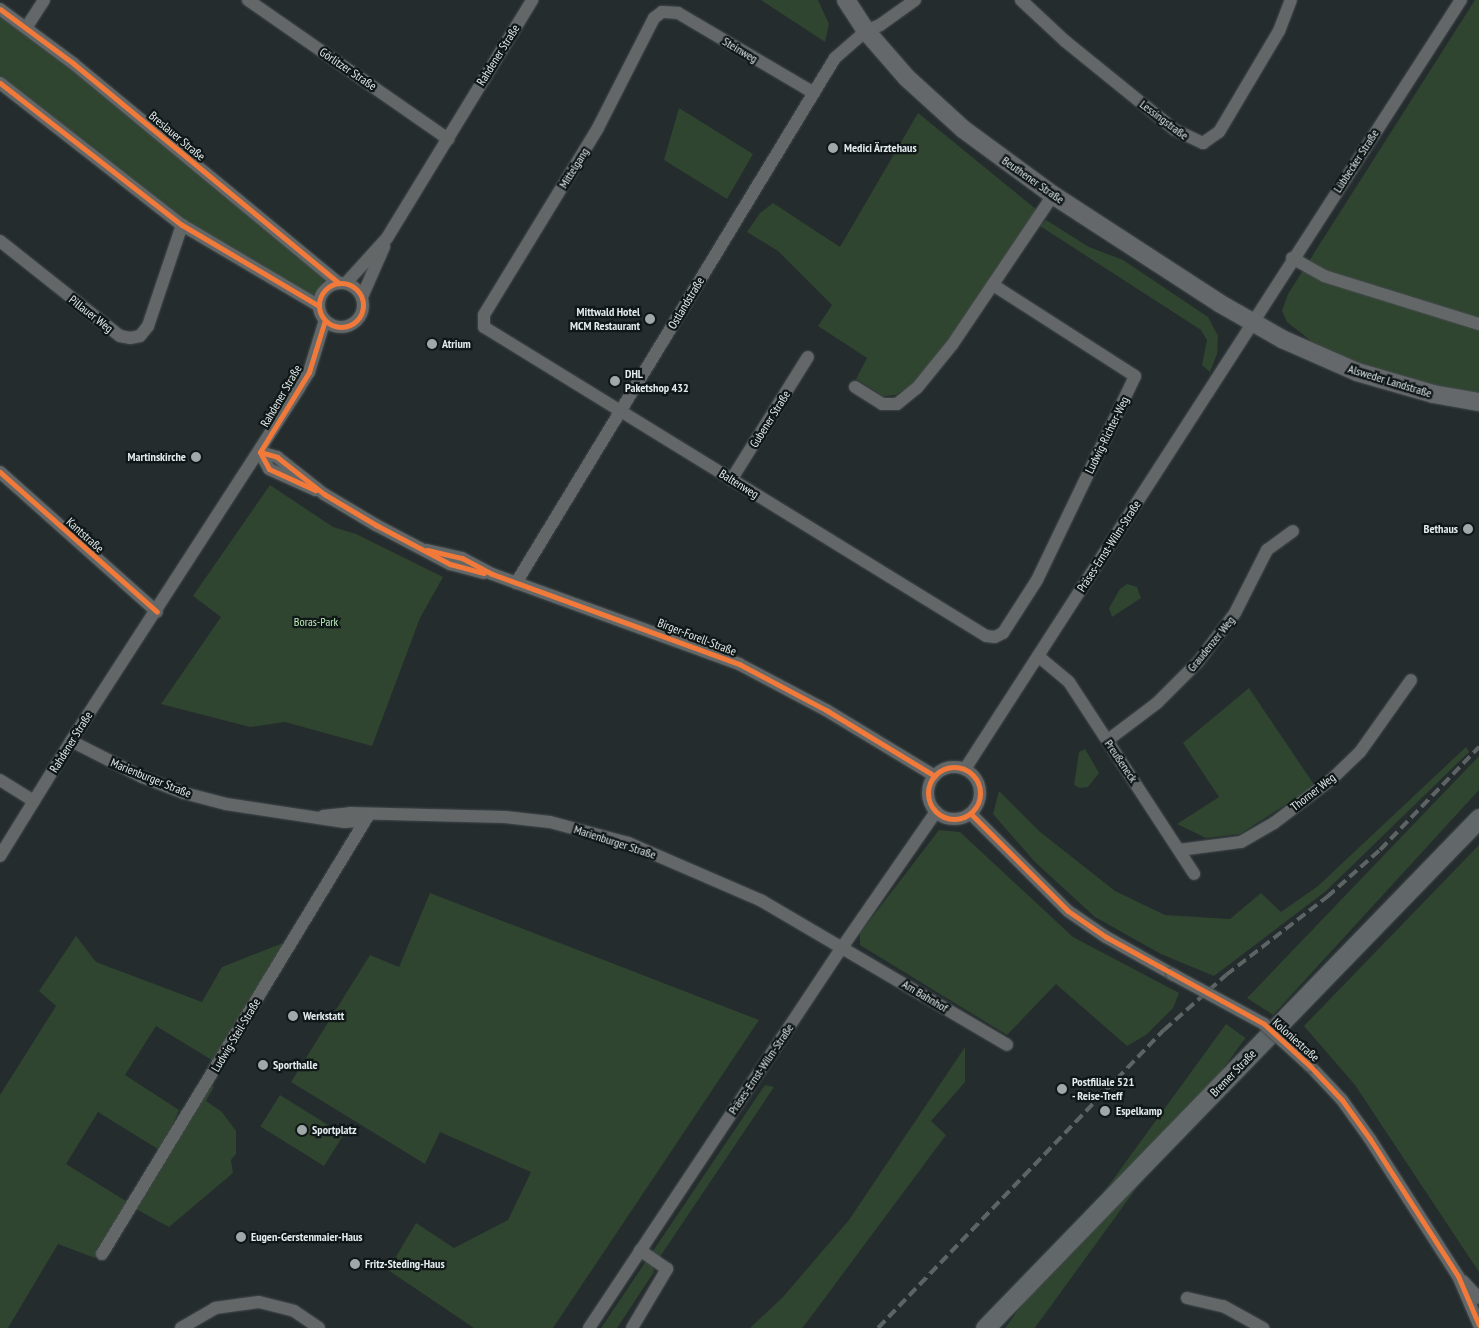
<!DOCTYPE html>
<html>
<head>
<meta charset="utf-8">
<style>
  body { margin:0 }
  #map { position:relative; width:1479px; height:1328px; overflow:hidden; background:#242c2e; font-family:"PT Sans Narrow",sans-serif }
  div>[style] { position:absolute }
  [style*='--x'] { left:calc(var(--x)*1px); top:calc(var(--y)*1px); width:calc(var(--w)*1px); rotate:calc(var(--a)*1deg) }
  .green>* { inset:0; background:#2f452f; transform-origin:0 0 }
  .roads { filter:drop-shadow(0 0 1px #434a4c) drop-shadow(0 0 1px #434a4c) }
  .minor>* { height:12px; margin:-6px; padding:0 6px; transform-origin:6px; border-radius:6px; background:#646768 }
  .minor>.ring { margin:-6px; padding:0; box-sizing:content-box; background:none; border:12px solid #646768; border-radius:50% }
  .secondary>* { height:18px; margin:-9px; padding:0 9px; transform-origin:9px; border-radius:9px; background:#65686a }
  .primary>* { height:19px; margin:-9.5px; padding:0 9.5px; transform-origin:9.5px; border-radius:9.5px; background:#62686a }
  .rail>* { height:4px; margin-top:-2px; transform-origin:0; background:repeating-linear-gradient(90deg,#5e6364 0 10px,transparent 0 15px) }
  .bridges { filter:drop-shadow(0 0 1px #434a4c) drop-shadow(0 0 1px #434a4c) }
  .minor-bridge>* { height:12px; margin:-6px; padding:0 6px; transform-origin:6px; border-radius:6px; background:#646768 }
  .cycleway>* { height:5px; margin:-2.5px; padding:0 2.5px; transform-origin:2.5px; border-radius:2.5px; background:#f17a3a }
  .cycleway>.ring { margin:-2.5px; padding:0; box-sizing:content-box; background:none; border:5px solid #f17a3a; border-radius:50% }
  .dots>* { width:14px; height:14px; translate:-50% -50%; box-sizing:border-box; border:2px solid #101717; border-radius:50% }
  span { translate:-50% -50%; white-space:nowrap; text-align:center; line-height:1.15; -webkit-text-stroke:4.5px #101717; paint-order:stroke }
  .street-label { font-size:12px; color:#e2ebec }
  .poi-label { font-size:12px; color:#e2ebec; font-weight:700 }
  .left { translate:0 -50%; text-align:left }
  .right { translate:-100% -50%; text-align:right }
  .park-label { font-size:12px; color:#bcebb9 }
</style>
</head>
<body>
<div id="map">
  <div class="green">
    <i style="clip-path:polygon(761px 0,818px 0,829px 24px,825px 42px)"></i>
    <i style="clip-path:polygon(1475px 0,1479px 0,1479px 398px,1364px 366px,1311px 341px,1287px 322px,1282px 311px,1288px 294px)"></i>
    <i style="clip-path:polygon(0 17px,58px 57px,325px 279px,312px 298px,189px 225px,0 78px)"></i>
    <i style="clip-path:polygon(679px 108px,753px 154px,727px 199px,664px 160px)"></i>
    <i style="clip-path:polygon(918px 113px,1037px 210px,948px 344px,911px 385px,896px 395px,883px 396px,856px 379px,867px 358px,818px 326px,832px 305px,778px 251px,747px 232px,760px 213px,773px 203px,840px 247px)"></i>
    <i style="clip-path:polygon(1046px 220px,1089px 247px,1123px 260px,1208px 317px,1218px 336px,1217px 354px,1210px 372px,1202px 365px,1207px 340px,1201px 330px,1040px 226px)"></i>
    <i style="clip-path:polygon(270px 485px,333px 527px,356px 534px,443px 577px,420px 618px,372px 746px,285px 722px,250px 727px,161px 704px,221px 617px,193px 596px)"></i>
    <i style="clip-path:polygon(1127px 584px,1137px 587px,1141px 598px,1112px 617px,1109px 608px,1120px 589px)"></i>
    <i style="clip-path:polygon(1249px 688px,1315px 786px,1240px 834px,1206px 838px,1177px 824px,1219px 797px,1183px 743px)"></i>
    <i style="clip-path:polygon(1466px 747px,1469px 752px,1326px 891px,1214px 976px,1161px 954px,1095px 917px,1034px 861px,993px 814px,999px 791px,1039px 831px,1115px 891px,1165px 915px,1230px 919px,1261px 893px,1281px 912px,1318px 886px)"></i>
    <i style="clip-path:polygon(1085px 749px,1099px 773px,1088px 787px,1080px 788px,1074px 785px,1075px 779px,1079px 752px)"></i>
    <i style="clip-path:polygon(1479px 756px,1479px 790px,1273px 1015px,1247px 998px)"></i>
    <i style="clip-path:polygon(939px 830px,960px 832px,1073px 937px,1179px 993px,1173px 1008px,1146px 1035px,1127px 1046px,1056px 984px,1007px 1035px,860px 945px,860px 933px)"></i>
    <i style="clip-path:polygon(1479px 845px,1479px 1272px,1355px 1085px,1304px 1026px)"></i>
    <i style="clip-path:polygon(430px 893px,759px 1020px,553px 1328px,474px 1328px,388px 1270px,416px 1223px,454px 1248px,508px 1220px,531px 1172px,440px 1132px,425px 1164px,291px 1082px,370px 955px,399px 967px)"></i>
    <i style="clip-path:polygon(76px 936px,96px 962px,202px 1002px,222px 967px,288px 941px,215px 1062px,156px 1026px,125px 1075px,179px 1110px,161px 1151px,98px 1112px,66px 1164px,129px 1203px,95px 1258px,58px 1244px,8px 1328px,0 1328px,0 1095px,56px 1006px,39px 991px)"></i>
    <i style="left:1226px;top:1024px;width:24px;height:424px;rotate:36deg"></i>
    <i style="clip-path:polygon(965px 1047px,965px 1082px,931px 1121px,946px 1135px,807px 1322px,802px 1328px,750px 1328px,783px 1297px,849px 1220px)"></i>
    <i style="clip-path:polygon(208px 1083px,214px 1087px,206px 1101px,222px 1112px,236px 1131px,236px 1154px,231px 1160px,233px 1173px,169px 1227px,136px 1209px)"></i>
    <i style="clip-path:polygon(765px 1085px,774px 1087px,653px 1267px,654px 1272px,617px 1328px,601px 1328px)"></i>
    <i style="left:280px;top:1095px;width:75px;height:37px;rotate:32deg"></i>
  </div>
  <div class="roads">
    <div class="minor">
      <i style="--x:248;--y:0;--w:244;--a:34.8"></i>
      <i style="--x:1021;--y:0;--w:60;--a:43"></i>
      <i style="--x:1065;--y:41;--w:141;--a:39"></i>
      <i style="--x:1175;--y:130;--w:31;--a:25"></i>
      <i style="--x:1203;--y:143;--w:19;--a:-35"></i>
      <i style="--x:1219;--y:132;--w:117;--a:-59.3"></i>
      <i style="--x:1279;--y:31;--w:33;--a:-69"></i>
      <i style="--x:0;--y:9;--w:92;--a:36.6"></i>
      <i style="--x:74;--y:64;--w:344;--a:39.6"></i>
      <i style="--x:26;--y:28;--w:33;--a:-57"></i>
      <i style="--x:0;--y:83;--w:231;--a:38"></i>
      <i style="--x:182;--y:225;--w:159;--a:30.6"></i>
      <i style="--x:814;--y:93;--w:158;--a:-149.5"></i>
      <i style="--x:678;--y:13;--w:16;--a:-176"></i>
      <i style="--x:662;--y:12;--w:10;--a:143"></i>
      <i style="--x:654;--y:18;--w:123;--a:117"></i>
      <i style="--x:598;--y:128;--w:219;--a:121.4"></i>
      <i style="--x:484;--y:315;--w:12;--a:90"></i>
      <i style="--x:484;--y:327;--w:589;--a:31.61"></i>
      <i style="--x:986;--y:636;--w:9;--a:6"></i>
      <i style="--x:995;--y:637;--w:9;--a:-27"></i>
      <i style="--x:1003;--y:633;--w:63;--a:-57.3"></i>
      <i style="--x:1037;--y:580;--w:226;--a:-64.3"></i>
      <i style="--x:1135;--y:376;--w:169;--a:-147.3"></i>
      <i style="--x:0;--y:241;--w:153;--a:38.4"></i>
      <i style="--x:120;--y:336;--w:10;--a:11"></i>
      <i style="--x:130;--y:338;--w:10;--a:-11"></i>
      <i style="--x:140;--y:336;--w:13;--a:-51"></i>
      <i style="--x:148;--y:326;--w:107;--a:-71.4"></i>
      <i style="--x:1292;--y:258;--w:37;--a:29"></i>
      <i style="--x:1324;--y:276;--w:162;--a:17.2"></i>
      <i class="ring" style="left:319px;top:283px;width:32px;height:32px"></i>
      <i style="--x:346;--y:283;--w:61;--a:-47.7"></i>
      <i style="--x:387;--y:238;--w:279;--a:-58.6"></i>
      <i style="--x:362;--y:297;--w:55;--a:-66.3"></i>
      <i style="--x:855;--y:387;--w:32;--a:32"></i>
      <i style="--x:882;--y:404;--w:15;--a:0"></i>
      <i style="--x:897;--y:404;--w:26;--a:-39"></i>
      <i style="--x:917;--y:388;--w:55;--a:-50.9"></i>
      <i style="--x:952;--y:345;--w:181;--a:-56"></i>
      <i style="--x:260;--y:452;--w:18;--a:16"></i>
      <i style="--x:277;--y:457;--w:60;--a:38.2"></i>
      <i style="--x:324;--y:494;--w:61;--a:30.8"></i>
      <i style="--x:376;--y:525;--w:84;--a:27.8"></i>
      <i style="--x:450;--y:564;--w:35;--a:15"></i>
      <i style="--x:260;--y:452;--w:19;--a:62"></i>
      <i style="--x:269;--y:469;--w:51;--a:24.5"></i>
      <i style="--x:0;--y:472;--w:210;--a:41.7"></i>
      <i style="--x:731;--y:480;--w:145;--a:-58"></i>
      <i style="--x:427;--y:550;--w:36;--a:13"></i>
      <i style="--x:462;--y:558;--w:34;--a:28"></i>
      <i style="--x:492;--y:574;--w:263;--a:20"></i>
      <i style="--x:739;--y:664;--w:98;--a:27.9"></i>
      <i style="--x:826;--y:710;--w:127;--a:31.2"></i>
      <i style="--x:516;--y:583;--w:614;--a:-58.72"></i>
      <i style="--x:835;--y:58;--w:41;--a:-41.1"></i>
      <i style="--x:866;--y:31;--w:15;--a:-23"></i>
      <i style="--x:880;--y:25;--w:43;--a:-35.5"></i>
      <i style="--x:1038;--y:656;--w:40;--a:40"></i>
      <i style="--x:1069;--y:682;--w:229;--a:56.9"></i>
      <i style="--x:1108;--y:740;--w:61;--a:-37.1"></i>
      <i style="--x:1157;--y:703;--w:58;--a:-45"></i>
      <i style="--x:1198;--y:662;--w:61;--a:-52.9"></i>
      <i style="--x:1235;--y:613;--w:71;--a:-63.1"></i>
      <i style="--x:1267;--y:550;--w:32;--a:-36"></i>
      <i style="--x:71;--y:741;--w:80;--a:26.9"></i>
      <i style="--x:142;--y:777;--w:45;--a:20.9"></i>
      <i style="--x:184;--y:793;--w:43;--a:14.7"></i>
      <i style="--x:226;--y:804;--w:120;--a:8.6"></i>
      <i style="--x:345;--y:822;--w:11;--a:-5"></i>
      <i style="--x:356;--y:821;--w:13;--a:-23"></i>
      <i class="ring" style="left:928px;top:767px;width:40px;height:40px"></i>
      <i style="--x:965;--y:769;--w:915;--a:-57.18"></i>
      <i style="--x:0;--y:780;--w:40;--a:32"></i>
      <i style="--x:971;--y:814;--w:137;--a:45"></i>
      <i style="--x:1068;--y:911;--w:46;--a:34.4"></i>
      <i style="--x:1106;--y:937;--w:76;--a:29.3"></i>
      <i style="--x:323;--y:816;--w:27;--a:-6"></i>
      <i style="--x:350;--y:813;--w:155;--a:1.5"></i>
      <i style="--x:505;--y:817;--w:45;--a:6.3"></i>
      <i style="--x:550;--y:822;--w:81;--a:15.1"></i>
      <i style="--x:628;--y:843;--w:146;--a:23.4"></i>
      <i style="--x:762;--y:901;--w:284;--a:30.4"></i>
      <i style="--x:1179;--y:850;--w:63;--a:-7.4"></i>
      <i style="--x:1241;--y:842;--w:38;--a:-30"></i>
      <i style="--x:1274;--y:823;--w:74;--a:-37.3"></i>
      <i style="--x:1333;--y:778;--w:37;--a:-44"></i>
      <i style="--x:1360;--y:752;--w:88;--a:-54.7"></i>
      <i style="--x:0;--y:856;--w:135;--a:-58.3"></i>
      <i style="--x:71;--y:741;--w:420;--a:-57.1"></i>
      <i style="--x:299;--y:388;--w:19;--a:-58"></i>
      <i style="--x:309;--y:372;--w:54;--a:-72.9"></i>
      <i style="--x:1310;--y:1066;--w:47;--a:46.7"></i>
      <i style="--x:1342;--y:1100;--w:48;--a:54.3"></i>
      <i style="--x:1370;--y:1139;--w:163;--a:57.3"></i>
      <i style="--x:1458;--y:1276;--w:53;--a:66.8"></i>
      <i style="--x:102;--y:1254;--w:512;--a:-58.73"></i>
      <i style="--x:1463;--y:1281;--w:23;--a:47"></i>
      <i style="--x:1187;--y:1298;--w:37;--a:13"></i>
      <i style="--x:1223;--y:1306;--w:46;--a:28.8"></i>
      <i style="--x:181;--y:1328;--w:39;--a:-30"></i>
      <i style="--x:215;--y:1308;--w:44;--a:-7.8"></i>
      <i style="--x:259;--y:1302;--w:36;--a:14"></i>
      <i style="--x:294;--y:1311;--w:30;--a:34"></i>
      <i style="--x:589;--y:1328;--w:455;--a:-56.4"></i>
      <i style="--x:841;--y:949;--w:167;--a:-55.3"></i>
      <i style="--x:632;--y:1328;--w:69;--a:-59.3"></i>
      <i style="--x:667;--y:1269;--w:33;--a:-145"></i>
    </div>
    <div class="secondary">
      <i style="--x:846;--y:0;--w:37;--a:57"></i>
      <i style="--x:866;--y:31;--w:62;--a:48.9"></i>
      <i style="--x:907;--y:78;--w:76;--a:42.3"></i>
      <i style="--x:963;--y:129;--w:112;--a:36.3"></i>
      <i style="--x:1053;--y:195;--w:198;--a:33"></i>
      <i style="--x:1219;--y:303;--w:73;--a:29.7"></i>
      <i style="--x:1282;--y:339;--w:82;--a:23.7"></i>
      <i style="--x:1357;--y:372;--w:79;--a:16.1"></i>
      <i style="--x:1433;--y:394;--w:47;--a:9.9"></i>
    </div>
    <div class="primary">
      <i style="--x:985;--y:1328;--w:710;--a:-45.91"></i>
    </div>
  </div>
  <div class="rail">
    <i style="--x:878;--y:1328;--w:413;--a:-46.2"></i>
    <i style="--x:1164;--y:1030;--w:83;--a:-41.6"></i>
    <i style="--x:1226;--y:975;--w:128;--a:-37.7"></i>
    <i style="--x:1327;--y:897;--w:71;--a:-41.6"></i>
    <i style="--x:1380;--y:850;--w:143;--a:-46.1"></i>
  </div>
  <div class="bridges">
    <div class="minor-bridge">
      <i style="--x:1172;--y:974;--w:105;--a:28.5"></i>
      <i style="--x:1264;--y:1024;--w:62;--a:42.4"></i>
    </div>
  </div>
  <div class="cycleway">
    <i style="--x:0;--y:9;--w:92;--a:36.6"></i>
    <i style="--x:74;--y:64;--w:344;--a:39.6"></i>
    <i style="--x:0;--y:83;--w:231;--a:38"></i>
    <i style="--x:182;--y:225;--w:159;--a:30.6"></i>
    <i class="ring" style="left:319px;top:283px;width:39px;height:39px"></i>
    <i style="--x:260;--y:452;--w:18;--a:16"></i>
    <i style="--x:277;--y:457;--w:60;--a:38.2"></i>
    <i style="--x:324;--y:494;--w:61;--a:30.8"></i>
    <i style="--x:376;--y:525;--w:84;--a:27.8"></i>
    <i style="--x:450;--y:564;--w:35;--a:15"></i>
    <i style="--x:260;--y:452;--w:94;--a:-58.5"></i>
    <i style="--x:309;--y:372;--w:54;--a:-72.9"></i>
    <i style="--x:260;--y:452;--w:19;--a:62"></i>
    <i style="--x:269;--y:469;--w:51;--a:24.5"></i>
    <i style="--x:0;--y:472;--w:210;--a:41.7"></i>
    <i style="--x:427;--y:550;--w:36;--a:13"></i>
    <i style="--x:462;--y:558;--w:34;--a:28"></i>
    <i style="--x:492;--y:574;--w:263;--a:20"></i>
    <i style="--x:739;--y:664;--w:98;--a:27.9"></i>
    <i style="--x:826;--y:710;--w:127;--a:31.2"></i>
    <i class="ring" style="left:928px;top:767px;width:47px;height:47px"></i>
    <i style="--x:971;--y:814;--w:137;--a:45"></i>
    <i style="--x:1068;--y:911;--w:46;--a:34.4"></i>
    <i style="--x:1106;--y:937;--w:180;--a:28.8"></i>
    <i style="--x:1264;--y:1024;--w:62;--a:42.4"></i>
    <i style="--x:1310;--y:1066;--w:47;--a:46.7"></i>
    <i style="--x:1342;--y:1100;--w:48;--a:54.3"></i>
    <i style="--x:1370;--y:1139;--w:163;--a:57.3"></i>
    <i style="--x:1458;--y:1276;--w:53;--a:66.8"></i>
  </div>
  <div class="dots">
    <i style="left:833px;top:148px;background:#a0a8aa"></i>
    <i style="left:650px;top:319px;background:#a0a8aa"></i>
    <i style="left:432px;top:344px;background:#a0a8aa"></i>
    <i style="left:615px;top:381px;background:#a0a8aa"></i>
    <i style="left:196px;top:457px;background:#a0a8aa"></i>
    <i style="left:1468px;top:529px;background:#a0a8aa"></i>
    <i style="left:293px;top:1016px;background:#a0a8aa"></i>
    <i style="left:263px;top:1065px;background:#a0a8aa"></i>
    <i style="left:1062px;top:1089px;background:#a0a8aa"></i>
    <i style="left:1105px;top:1111px;background:#a0a8aa"></i>
    <i style="left:302px;top:1130px;background:#a0a8aa"></i>
    <i style="left:241px;top:1237px;background:#a0a8aa"></i>
    <i style="left:355px;top:1264px;background:#a0a8aa"></i>
  </div>
  <div class="street-label">
    <span style="left:740px;top:50px;rotate:31deg">Steinweg</span>
    <span style="left:498px;top:55px;rotate:-58deg">Rahdener Straße</span>
    <span style="left:348px;top:69px;rotate:34deg">Görlitzer Straße</span>
    <span style="left:1164px;top:120px;rotate:37deg">Lessingstraße</span>
    <span style="left:177px;top:136px;rotate:40deg">Breslauer Straße</span>
    <span style="left:1356px;top:161px;rotate:-57deg">Lübbecker Straße</span>
    <span style="left:574px;top:168px;rotate:-58deg">Mittelgang</span>
    <span style="left:1033px;top:180px;rotate:35deg">Beuthener Straße</span>
    <span style="left:686px;top:303px;rotate:-59deg">Ostlandstraße</span>
    <span style="left:91px;top:314px;rotate:38deg">Pillauer Weg</span>
    <span style="left:1390px;top:381px;rotate:17deg">Alsweder Landstraße</span>
    <span style="left:281px;top:396px;rotate:-60deg">Rahdener Straße</span>
    <span style="left:770px;top:419px;rotate:-58deg">Gubener Straße</span>
    <span style="left:1107px;top:435px;rotate:-64deg">Ludwig-Richter-Weg</span>
    <span style="left:739px;top:484px;rotate:32deg">Baltenweg</span>
    <span style="left:85px;top:535px;rotate:42deg">Kantstraße</span>
    <span style="left:1109px;top:546px;rotate:-57deg">Präses-Ernst-Wilm-Straße</span>
    <span style="left:697px;top:637px;rotate:21deg">Birger-Forell-Straße</span>
    <span style="left:1211px;top:644px;rotate:-51deg">Graudenzer Weg</span>
    <span style="left:71px;top:742px;rotate:-58deg">Rahdener Straße</span>
    <span style="left:1121px;top:761px;rotate:56deg">Preußeneck</span>
    <span style="left:151px;top:778px;rotate:22deg">Marienburger Straße</span>
    <span style="left:1313px;top:792px;rotate:-38deg">Thorner Weg</span>
    <span style="left:615px;top:842px;rotate:18deg">Marienburger Straße</span>
    <span style="left:925px;top:996px;rotate:31deg">Am Bahnhof</span>
    <span style="left:236px;top:1035px;rotate:-59deg">Ludwig-Steil-Straße</span>
    <span style="left:1296px;top:1040px;rotate:42deg">Koloniestraße</span>
    <span style="left:761px;top:1069px;rotate:-56deg">Präses-Ernst-Wilm-Straße</span>
    <span style="left:1233px;top:1073px;rotate:-46deg">Bremer Straße</span>
  </div>
  <div class="poi-label">
    <span class="left" style="left:844px;top:148px">Medici Ärztehaus</span>
    <span class="right" style="left:640px;top:319px">Mittwald Hotel<br>MCM Restaurant</span>
    <span class="left" style="left:442px;top:344px">Atrium</span>
    <span class="left" style="left:625px;top:381px">DHL<br>Paketshop 432</span>
    <span class="right" style="left:186px;top:457px">Martinskirche</span>
    <span class="right" style="left:1458px;top:529px">Bethaus</span>
    <span class="left" style="left:303px;top:1016px">Werkstatt</span>
    <span class="left" style="left:273px;top:1065px">Sporthalle</span>
    <span class="left" style="left:1072px;top:1089px">Postfiliale 521<br>- Reise-Treff</span>
    <span class="left" style="left:1116px;top:1111px">Espelkamp</span>
    <span class="left" style="left:312px;top:1130px">Sportplatz</span>
    <span class="left" style="left:251px;top:1237px">Eugen-Gerstenmaier-Haus</span>
    <span class="left" style="left:365px;top:1264px">Fritz-Steding-Haus</span>
  </div>
  <div class="park-label">
    <span style="left:316px;top:622px">Boras-Park</span>
  </div>
</div>
</body>
</html>
